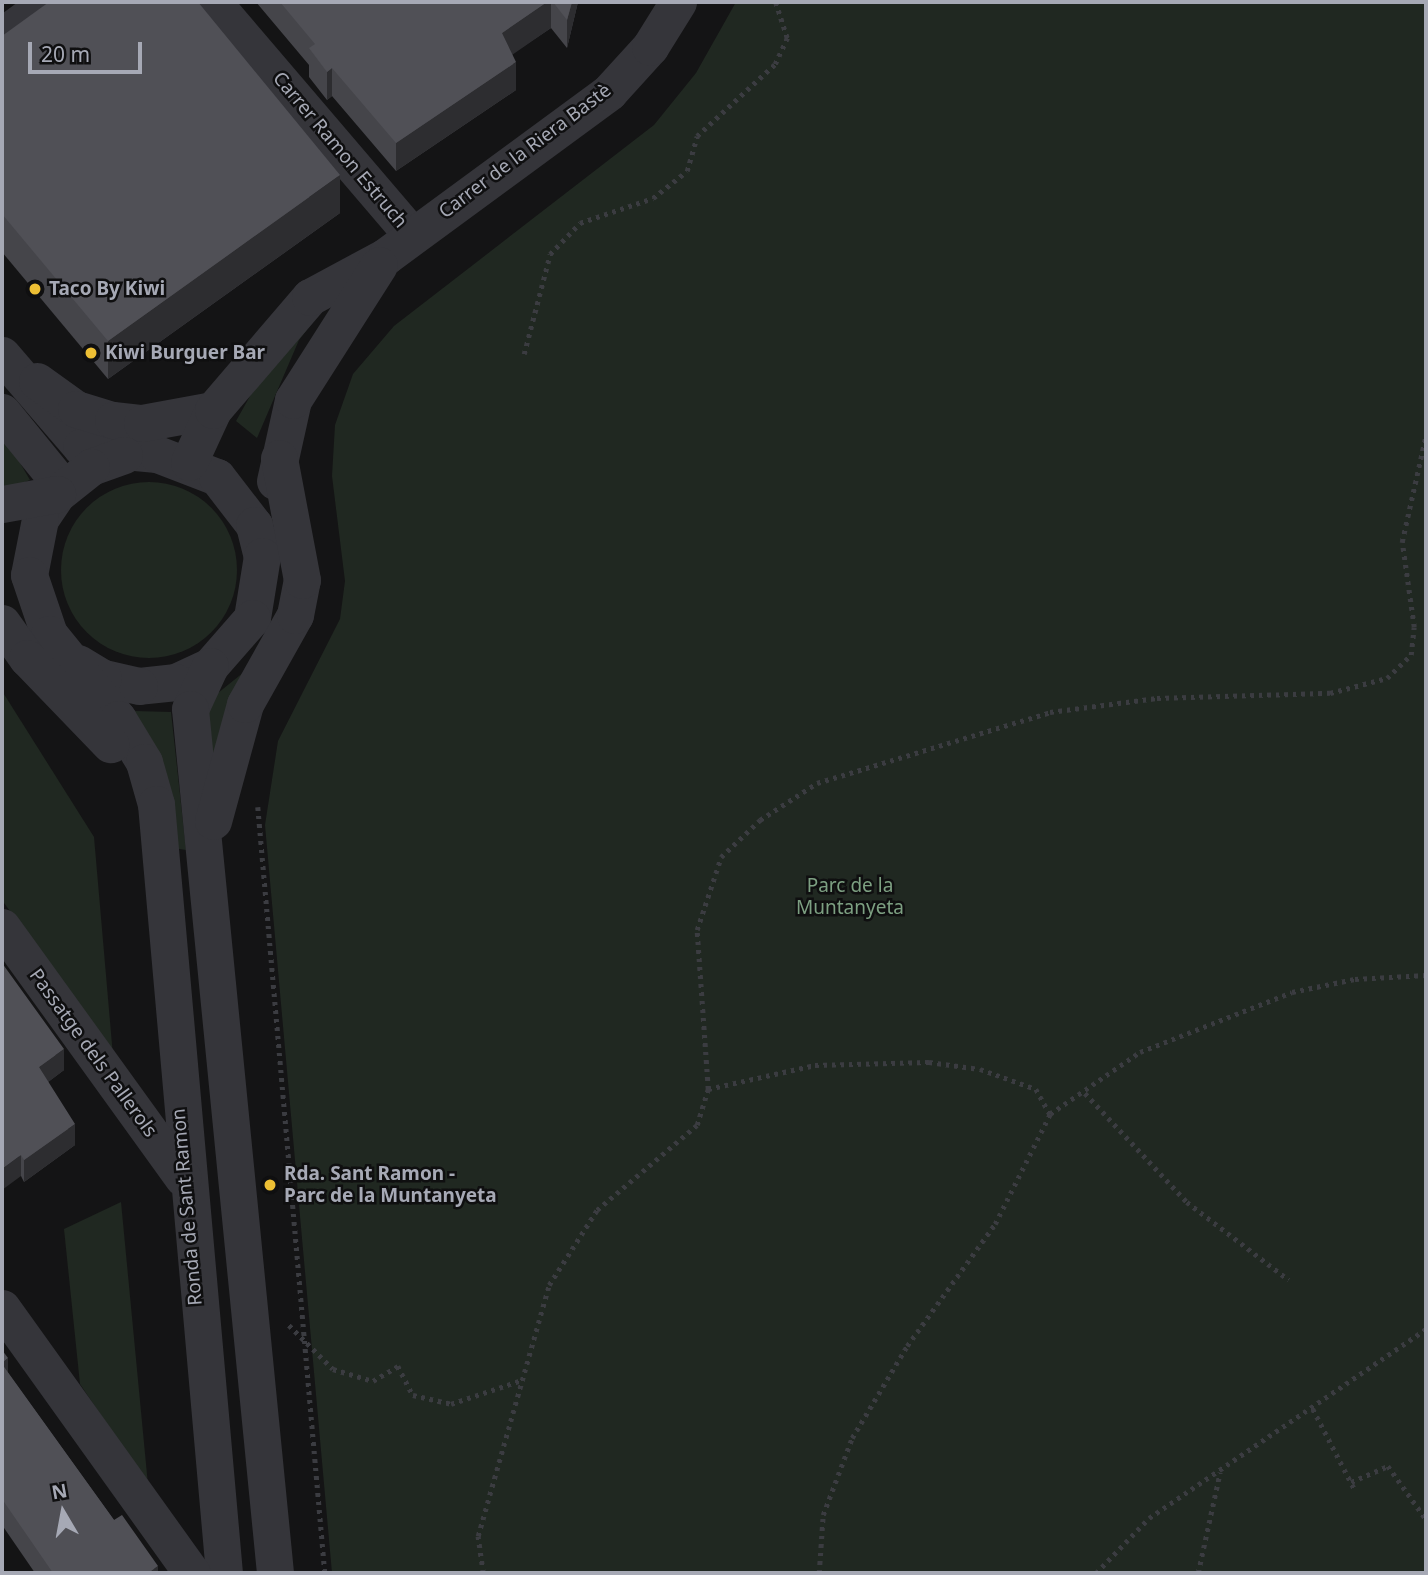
<!DOCTYPE html>
<html>
<head>
<meta charset="utf-8">
<style>
  body { margin:0 }
  #map { position:relative; width:1428px; height:1575px; overflow:hidden; background:#141415; font-family:"Noto Sans",sans-serif }
  div>[style] { position:absolute }
  [style*='--x'] { left:calc(var(--x)*1px); top:calc(var(--y)*1px); width:calc(var(--w)*1px); rotate:calc(var(--a)*1deg) }
  .green>* { inset:0; background:#202821 }
  .round { border-radius:50% }
  .path>* { height:4.5px; margin-top:-2.25px; transform-origin:0; background:repeating-linear-gradient(90deg,#3b3c41 0 3.5px,transparent 0 8.5px) }
  .street>* { height:37px; margin:-18.5px; padding:0 18.5px; transform-origin:18.5px; border-radius:18.5px; background:#35353a }
  .wall>* { inset:0; background:#45454a }
  .shaded-wall>* { inset:0; background:#2d2d30 }
  .building>* { inset:0; background:#505056 }
  .dots>* { width:19px; height:19px; translate:-50% -50%; box-sizing:border-box; border:4px solid #0f0f10; border-radius:50% }
  span { translate:-50% -50%; white-space:nowrap; text-align:center; line-height:1.15; -webkit-text-stroke:5px #0f0f10; paint-order:stroke }
  .street-label { font-size:19px; color:#a6a9b5 }
  .poi-label { font-size:19px; color:#a6a9b5; font-weight:700 }
  .left { translate:0 -50%; text-align:left }
  .park-label { font-size:19px; color:#7da082 }
  .frame { position:absolute; inset:0; border:4px solid #a6a9b5; pointer-events:none }
  .north { position:absolute; left:28px; top:1477px; width:70px; height:70px; -webkit-text-stroke:5px #0f0f10; paint-order:stroke; rotate:350deg; font-size:19px; font-weight:700; line-height:28px; text-align:center; color:#a6a9b5 }
  .north::after { content:''; display:block; margin:auto; width:24px; height:32px; background:#a6a9b5; clip-path:polygon(50% 0,100% 100%,50% 72%,0 100%) }
  .scale { position:absolute; left:28px; top:42px; width:114px; height:32px; box-sizing:border-box; border:4px solid #a6a9b5; border-top:0; padding-left:9px; font-size:21px; line-height:24px; white-space:nowrap; color:#a6a9b5; -webkit-text-stroke:5px #0f0f10; paint-order:stroke }
</style>
</head>
<body>
<div id="map">
  <div class="green">
    <i style="clip-path:polygon(736px 2px,1426px 2px,1426px 1573px,332px 1573px,265px 825px,278px 741px,340px 619px,345px 581px,332px 476px,335px 425px,353px 374px,394px 326px,654px 125px,696px 73px)"></i>
    <i style="clip-path:polygon(323px 309px,299px 340px,257px 438px,236px 421px,267px 366px)"></i>
    <i style="clip-path:polygon(2px 432px,30px 480px,2px 491px)"></i>
    <i class="round" style="left:61px;top:482px;width:176px;height:176px"></i>
    <i style="clip-path:polygon(254px 664px,207px 801px,208px 701px)"></i>
    <i style="clip-path:polygon(2px 691px,94px 837px,113px 1056px,2px 900px)"></i>
    <i style="clip-path:polygon(134px 711px,171px 712px,186px 850px,173px 848px)"></i>
    <i style="clip-path:polygon(121px 1202px,148px 1485px,80px 1384px,64px 1229px)"></i>
  </div>
  <div class="path">
    <i style="--x:524;--y:354;--w:103;--a:-75.4"></i>
    <i style="--x:550;--y:254;--w:43;--a:-45.9"></i>
    <i style="--x:580;--y:223;--w:77;--a:-18.9"></i>
    <i style="--x:653;--y:198;--w:43;--a:-38.5"></i>
    <i style="--x:687;--y:171;--w:36;--a:-74"></i>
    <i style="--x:697;--y:136;--w:106;--a:-42.7"></i>
    <i style="--x:775;--y:64;--w:29;--a:-65"></i>
    <i style="--x:787;--y:38;--w:38;--a:-108"></i>
    <i style="--x:258;--y:807;--w:769;--a:85"></i>
    <i style="--x:708;--y:1089;--w:110;--a:-12.6"></i>
    <i style="--x:815;--y:1065;--w:114;--a:-1.5"></i>
    <i style="--x:929;--y:1062;--w:51;--a:7.8"></i>
    <i style="--x:980;--y:1069;--w:59;--a:19.7"></i>
    <i style="--x:1036;--y:1089;--w:29;--a:61"></i>
    <i style="--x:1085;--y:1093;--w:149;--a:46.9"></i>
    <i style="--x:1187;--y:1202;--w:128;--a:37.4"></i>
    <i style="--x:289;--y:1325;--w:62;--a:45"></i>
    <i style="--x:333;--y:1369;--w:42;--a:16.7"></i>
    <i style="--x:373;--y:1381;--w:29;--a:-31"></i>
    <i style="--x:398;--y:1366;--w:33;--a:63"></i>
    <i style="--x:413;--y:1395;--w:39;--a:13"></i>
    <i style="--x:451;--y:1404;--w:72;--a:-18.7"></i>
    <i style="--x:1313;--y:1409;--w:89;--a:62.6"></i>
    <i style="--x:1351;--y:1482;--w:40;--a:-23.4"></i>
    <i style="--x:1388;--y:1466;--w:65;--a:54.4"></i>
    <i style="--x:483;--y:1573;--w:37;--a:-98"></i>
    <i style="--x:478;--y:1536;--w:261;--a:-74.2"></i>
    <i style="--x:549;--y:1285;--w:89;--a:-57.4"></i>
    <i style="--x:597;--y:1210;--w:131;--a:-40.4"></i>
    <i style="--x:697;--y:1125;--w:38;--a:-73"></i>
    <i style="--x:708;--y:1089;--w:159;--a:-94"></i>
    <i style="--x:697;--y:930;--w:77;--a:-71.8"></i>
    <i style="--x:721;--y:857;--w:54;--a:-43.5"></i>
    <i style="--x:760;--y:820;--w:68;--a:-33"></i>
    <i style="--x:817;--y:783;--w:244;--a:-16.9"></i>
    <i style="--x:1050;--y:712;--w:108;--a:-7.5"></i>
    <i style="--x:1157;--y:698;--w:173;--a:-1.7"></i>
    <i style="--x:1330;--y:693;--w:59;--a:-14.7"></i>
    <i style="--x:1387;--y:678;--w:33;--a:-44"></i>
    <i style="--x:1411;--y:655;--w:28;--a:-84"></i>
    <i style="--x:1414;--y:627;--w:86;--a:-98"></i>
    <i style="--x:1402;--y:542;--w:110;--a:-77.4"></i>
    <i style="--x:819;--y:1573;--w:58;--a:-86.1"></i>
    <i style="--x:823;--y:1515;--w:82;--a:-69.4"></i>
    <i style="--x:852;--y:1438;--w:107;--a:-59.1"></i>
    <i style="--x:907;--y:1346;--w:150;--a:-54.2"></i>
    <i style="--x:995;--y:1224;--w:123;--a:-63.4"></i>
    <i style="--x:1050;--y:1114;--w:109;--a:-34.6"></i>
    <i style="--x:1140;--y:1052;--w:163;--a:-21.5"></i>
    <i style="--x:1292;--y:992;--w:64;--a:-11.7"></i>
    <i style="--x:1355;--y:979;--w:71;--a:-3.2"></i>
    <i style="--x:1096;--y:1573;--w:76;--a:-46.1"></i>
    <i style="--x:1149;--y:1518;--w:335;--a:-34.3"></i>
    <i style="--x:1198;--y:1573;--w:103;--a:-77.7"></i>
  </div>
  <div class="street">
    <i style="--x:213;--y:2;--w:306;--a:49.5"></i>
    <i style="--x:2;--y:36;--w:57;--a:-36.5"></i>
    <i style="--x:2;--y:355;--w:121;--a:49.3"></i>
    <i style="--x:81;--y:447;--w:76;--a:5.3"></i>
    <i style="--x:157;--y:454;--w:64;--a:21"></i>
    <i style="--x:217;--y:477;--w:61;--a:52.4"></i>
    <i style="--x:254;--y:525;--w:32;--a:76"></i>
    <i style="--x:262;--y:556;--w:63;--a:99.2"></i>
    <i style="--x:252;--y:618;--w:64;--a:131.2"></i>
    <i style="--x:210;--y:666;--w:38;--a:155"></i>
    <i style="--x:176;--y:682;--w:37;--a:174"></i>
    <i style="--x:139;--y:686;--w:37;--a:-167"></i>
    <i style="--x:103;--y:678;--w:29;--a:-149"></i>
    <i style="--x:37;--y:381;--w:48;--a:35.7"></i>
    <i style="--x:76;--y:409;--w:39;--a:17"></i>
    <i style="--x:113;--y:420;--w:29;--a:6"></i>
    <i style="--x:142;--y:423;--w:72;--a:-10.4"></i>
    <i style="--x:2;--y:412;--w:97;--a:50.9"></i>
    <i style="--x:124;--y:455;--w:35;--a:160"></i>
    <i style="--x:91;--y:467;--w:43;--a:141.5"></i>
    <i style="--x:57;--y:494;--w:30;--a:124"></i>
    <i style="--x:40;--y:519;--w:57;--a:101.1"></i>
    <i style="--x:29;--y:575;--w:62;--a:71.3"></i>
    <i style="--x:49;--y:634;--w:109;--a:50.9"></i>
    <i style="--x:118;--y:719;--w:50;--a:58.8"></i>
    <i style="--x:144;--y:762;--w:44;--a:74.1"></i>
    <i style="--x:156;--y:804;--w:772;--a:84.95"></i>
    <i style="--x:189;--y:462;--w:57;--a:-65.2"></i>
    <i style="--x:213;--y:410;--w:149;--a:-49.4"></i>
    <i style="--x:310;--y:297;--w:86;--a:-28.3"></i>
    <i style="--x:386;--y:256;--w:277;--a:-36.3"></i>
    <i style="--x:609;--y:92;--w:61;--a:-47.7"></i>
    <i style="--x:650;--y:47;--w:53;--a:-58.1"></i>
    <i style="--x:275;--y:481;--w:83;--a:-77.5"></i>
    <i style="--x:293;--y:400;--w:160;--a:-57.5"></i>
    <i style="--x:2;--y:504;--w:56;--a:-10.3"></i>
    <i style="--x:2;--y:623;--w:43;--a:54.5"></i>
    <i style="--x:27;--y:658;--w:120;--a:46"></i>
    <i style="--x:210;--y:666;--w:47;--a:114.9"></i>
    <i style="--x:190;--y:709;--w:868;--a:84.38"></i>
    <i style="--x:213;--y:821;--w:121;--a:-74.7"></i>
    <i style="--x:245;--y:704;--w:102;--a:-60.7"></i>
    <i style="--x:295;--y:615;--w:36;--a:-79"></i>
    <i style="--x:302;--y:580;--w:124;--a:-100.7"></i>
    <i style="--x:2;--y:927;--w:309;--a:54.2"></i>
    <i style="--x:2;--y:1308;--w:326;--a:54.4"></i>
  </div>
  <div class="wall">
    <i style="clip-path:polygon(256px 2px,578px 2px,567px 48px,551px 28px,512px 54px,516px 90px,396px 171px,332px 96px,327px 100px,309px 77px,309px 65px)"></i>
    <i style="clip-path:polygon(2px 36px,340px 213px,108px 379px,2px 252px)"></i>
    <i style="clip-path:polygon(2px 963px,64px 1070px,48px 1082px,75px 1145px,24px 1182px,21px 1176px)"></i>
    <i style="clip-path:polygon(2px 1350px,8px 1373px,114px 1520px,158px 1573px,35px 1573px,2px 1525px)"></i>
  </div>
  <div class="shaded-wall">
    <i style="clip-path:polygon(547px 2px,551px 2px,551px 28px,502px 62px,502px 33px)"></i>
    <i style="clip-path:polygon(572px 2px,578px 2px,567px 48px,567px 20px)"></i>
    <i style="clip-path:polygon(516px 62px,516px 90px,396px 171px,396px 143px)"></i>
    <i style="clip-path:polygon(332px 68px,332px 96px,327px 100px,327px 72px)"></i>
    <i style="clip-path:polygon(340px 175px,340px 213px,108px 379px,108px 341px)"></i>
    <i style="clip-path:polygon(64px 1049px,64px 1070px,39px 1089px,39px 1067px)"></i>
    <i style="clip-path:polygon(75px 1124px,75px 1145px,24px 1182px,24px 1160px)"></i>
    <i style="clip-path:polygon(21px 1155px,21px 1176px,2px 1190px,2px 1169px)"></i>
    <i style="clip-path:polygon(8px 1358px,8px 1384px,2px 1388px,2px 1363px)"></i>
    <i style="clip-path:polygon(158px 1566px,158px 1573px,148px 1573px)"></i>
  </div>
  <div class="building">
    <i style="clip-path:polygon(49px 2px,198px 2px,340px 175px,108px 341px,2px 214px,2px 36px)"></i>
    <i style="clip-path:polygon(280px 2px,547px 2px,502px 33px,516px 62px,396px 143px,332px 68px,327px 72px,309px 48px,315px 44px)"></i>
    <i style="clip-path:polygon(553px 2px,572px 2px,567px 20px)"></i>
    <i style="clip-path:polygon(2px 963px,64px 1049px,39px 1067px,75px 1124px,24px 1160px,21px 1155px,2px 1169px)"></i>
    <i style="clip-path:polygon(2px 1350px,8px 1358px,2px 1363px)"></i>
    <i style="clip-path:polygon(2px 1364px,114px 1520px,122px 1515px,158px 1566px,148px 1573px,53px 1573px,2px 1499px)"></i>
  </div>
  <div class="dots">
    <i style="left:35px;top:289px;background:#edbf34"></i>
    <i style="left:91px;top:353px;background:#edbf34"></i>
    <i style="left:270px;top:1185px;background:#edbf34"></i>
  </div>
  <div class="street-label">
    <span style="left:340px;top:150px;rotate:50deg">Carrer Ramon Estruch</span>
    <span style="left:525px;top:151px;rotate:-37deg">Carrer de la Riera Bastè</span>
    <span style="left:93px;top:1053px;rotate:54deg">Passatge dels Pallerols</span>
    <span style="left:187px;top:1207px;rotate:-95deg">Ronda de Sant Ramon</span>
  </div>
  <div class="poi-label">
    <span class="left" style="left:49px;top:289px">Taco By Kiwi</span>
    <span class="left" style="left:105px;top:353px">Kiwi Burguer Bar</span>
    <span class="left" style="left:284px;top:1185px">Rda. Sant Ramon -<br>Parc de la Muntanyeta</span>
  </div>
  <div class="park-label">
    <span style="left:850px;top:897px">Parc de la<br>Muntanyeta</span>
  </div>
  <div class="frame"></div>
  <div class="north">N</div>
  <div class="scale">20 m</div>
</div>
</body>
</html>
